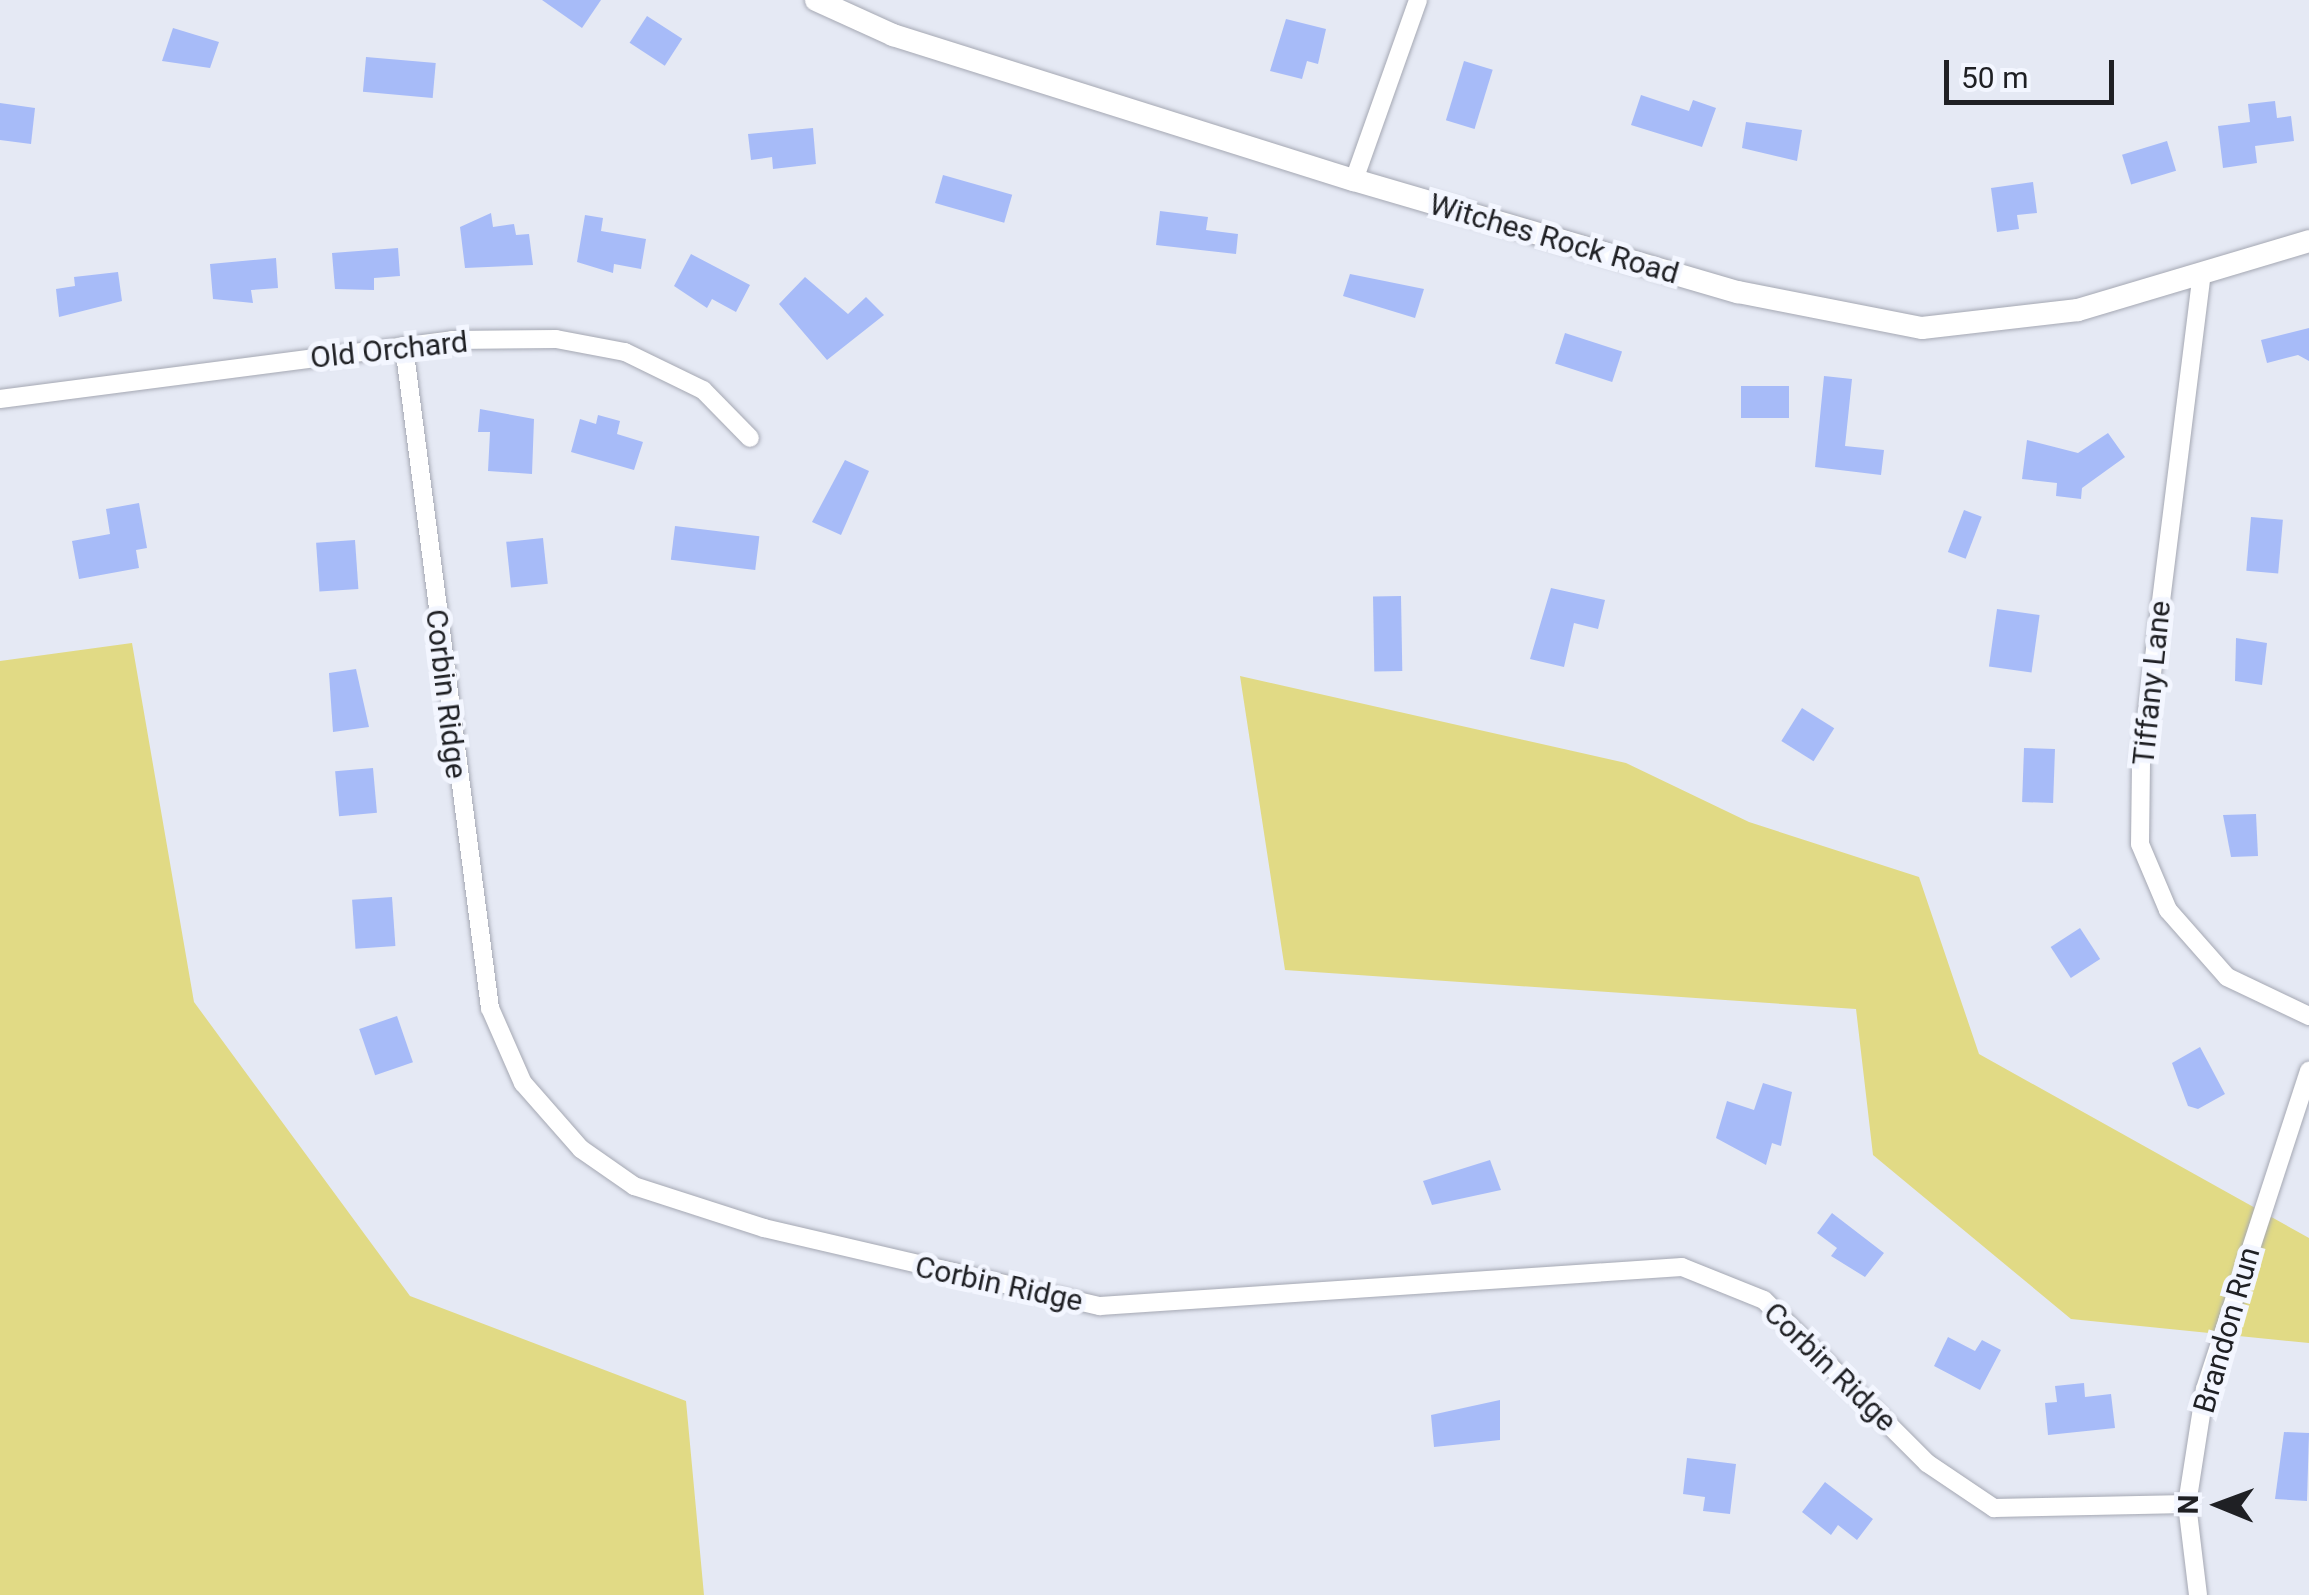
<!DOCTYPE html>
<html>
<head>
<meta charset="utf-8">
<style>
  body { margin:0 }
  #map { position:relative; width:2309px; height:1595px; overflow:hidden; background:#e5e9f4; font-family:Roboto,sans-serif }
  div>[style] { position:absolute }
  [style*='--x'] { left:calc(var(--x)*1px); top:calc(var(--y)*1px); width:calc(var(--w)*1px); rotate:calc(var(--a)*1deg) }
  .green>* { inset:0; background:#e1da85 }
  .building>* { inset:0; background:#a7bbf8; transform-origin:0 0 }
  .roads { filter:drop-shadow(0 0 2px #a5a8b3) drop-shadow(0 0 2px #a5a8b3) }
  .minor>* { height:18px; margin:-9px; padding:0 9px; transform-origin:9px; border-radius:9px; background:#fff }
  .tertiary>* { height:22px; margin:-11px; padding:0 11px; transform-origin:11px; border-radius:11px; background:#fff }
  span { translate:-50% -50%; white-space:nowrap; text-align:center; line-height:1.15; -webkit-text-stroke:10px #f3f6ff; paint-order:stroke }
  .street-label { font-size:30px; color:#1f2024 }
  .north { position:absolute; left:2169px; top:1455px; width:100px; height:100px; -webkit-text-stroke:8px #f3f6ff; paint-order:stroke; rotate:271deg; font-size:28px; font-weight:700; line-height:40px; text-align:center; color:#1f2024 }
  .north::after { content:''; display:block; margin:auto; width:35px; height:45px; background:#1f2024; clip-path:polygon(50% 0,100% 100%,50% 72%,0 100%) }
  .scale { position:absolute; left:1944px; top:60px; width:170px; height:45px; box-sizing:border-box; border:5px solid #1f2024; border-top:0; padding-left:12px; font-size:30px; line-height:35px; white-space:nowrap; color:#1f2024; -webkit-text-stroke:8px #f3f6ff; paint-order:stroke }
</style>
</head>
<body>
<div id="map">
  <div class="green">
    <i style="clip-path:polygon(132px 643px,194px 1002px,410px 1296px,686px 1401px,704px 1595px,0 1595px,0 661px)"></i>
    <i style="clip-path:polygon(1240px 676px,1626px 763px,1749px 822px,1919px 877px,1979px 1054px,2309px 1238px,2309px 1343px,2071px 1319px,1873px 1155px,1856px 1009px,1285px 970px)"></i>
  </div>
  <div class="building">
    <i style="clip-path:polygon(542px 0,601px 0,582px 28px)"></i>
    <i style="left:647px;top:16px;width:42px;height:32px;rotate:33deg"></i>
    <i style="clip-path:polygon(1286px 19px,1326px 29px,1318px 64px,1307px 61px,1302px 79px,1270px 71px)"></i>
    <i style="clip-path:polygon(173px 28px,219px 42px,210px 68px,162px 61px)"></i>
    <i style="left:366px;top:57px;width:70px;height:35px;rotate:5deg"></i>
    <i style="left:1464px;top:61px;width:30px;height:62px;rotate:17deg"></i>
    <i style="clip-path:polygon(1641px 95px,1689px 111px,1693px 100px,1716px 108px,1702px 147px,1631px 125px)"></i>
    <i style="clip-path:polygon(2275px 101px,2277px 118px,2291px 116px,2294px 141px,2255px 146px,2257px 163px,2223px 168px,2218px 126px,2250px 122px,2248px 104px)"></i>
    <i style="clip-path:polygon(0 103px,35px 108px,31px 144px,0 140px)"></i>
    <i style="clip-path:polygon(1746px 122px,1802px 130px,1797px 161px,1742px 148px)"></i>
    <i style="clip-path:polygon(813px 128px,816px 164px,773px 169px,772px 157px,751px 160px,748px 134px)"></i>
    <i style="left:2167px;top:141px;width:31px;height:47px;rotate:73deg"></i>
    <i style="left:943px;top:175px;width:72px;height:29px;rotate:16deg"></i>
    <i style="clip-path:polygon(2033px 182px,2037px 213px,2017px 215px,2019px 229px,1997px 232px,1991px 188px)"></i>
    <i style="clip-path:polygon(1160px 211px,1208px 217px,1206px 230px,1238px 234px,1236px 254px,1156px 245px)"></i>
    <i style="clip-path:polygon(491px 213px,493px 227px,514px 224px,516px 235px,529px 234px,533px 265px,465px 268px,460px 227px)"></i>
    <i style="clip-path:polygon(585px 215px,603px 218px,601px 231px,646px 239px,641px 269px,614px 264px,613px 273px,577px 262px)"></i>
    <i style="clip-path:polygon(398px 248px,400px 276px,374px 278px,374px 290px,335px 289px,332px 253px)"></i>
    <i style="clip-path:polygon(691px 254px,750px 285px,736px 312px,712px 299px,707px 308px,674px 286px)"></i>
    <i style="clip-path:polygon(276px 258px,278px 288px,251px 290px,253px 303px,213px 299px,210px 264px)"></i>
    <i style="clip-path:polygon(118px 272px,122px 301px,59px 317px,56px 289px,75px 286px,74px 277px)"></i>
    <i style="clip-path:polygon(1350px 274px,1424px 289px,1415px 318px,1343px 296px)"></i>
    <i style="clip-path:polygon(805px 277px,848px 314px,866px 297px,884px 315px,827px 360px,779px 304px)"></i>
    <i style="clip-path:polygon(2309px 328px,2309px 361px,2298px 355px,2267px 363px,2261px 340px)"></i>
    <i style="left:1565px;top:333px;width:60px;height:32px;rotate:18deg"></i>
    <i style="clip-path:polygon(1824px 376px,1852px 379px,1845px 446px,1884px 450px,1881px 475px,1815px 467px)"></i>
    <i style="left:1741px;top:386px;width:48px;height:32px"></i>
    <i style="clip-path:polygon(480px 409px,534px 419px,532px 474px,488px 471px,490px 432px,478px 432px)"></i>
    <i style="clip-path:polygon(598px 415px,620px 421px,617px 434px,643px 442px,634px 470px,571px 452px,580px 419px,596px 424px)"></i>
    <i style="clip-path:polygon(2108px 433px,2125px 457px,2082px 488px,2081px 499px,2056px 496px,2057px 483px,2022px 479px,2027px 440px,2078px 453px)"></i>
    <i style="clip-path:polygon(845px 460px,869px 471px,841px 535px,812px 522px)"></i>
    <i style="clip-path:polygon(139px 503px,147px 548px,136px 550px,139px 568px,79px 579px,72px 541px,110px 534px,106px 509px)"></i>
    <i style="left:1964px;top:510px;width:19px;height:45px;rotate:21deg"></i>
    <i style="left:2251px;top:517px;width:32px;height:54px;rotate:5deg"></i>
    <i style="left:675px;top:526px;width:85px;height:34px;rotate:7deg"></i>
    <i style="left:543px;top:538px;width:46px;height:37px;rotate:84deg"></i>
    <i style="left:355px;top:540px;width:49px;height:39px;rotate:86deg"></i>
    <i style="clip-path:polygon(1551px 588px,1605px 600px,1598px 629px,1574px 623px,1564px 667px,1530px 659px)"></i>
    <i style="left:1401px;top:596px;width:75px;height:28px;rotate:89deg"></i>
    <i style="left:1997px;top:609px;width:43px;height:58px;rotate:8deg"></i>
    <i style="clip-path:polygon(2236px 638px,2267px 643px,2262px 685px,2235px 681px)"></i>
    <i style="clip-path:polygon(356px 669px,369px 727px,333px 732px,329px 673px)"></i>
    <i style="left:1802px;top:708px;width:38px;height:39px;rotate:32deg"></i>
    <i style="left:2024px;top:748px;width:31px;height:54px;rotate:2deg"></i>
    <i style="left:373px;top:768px;width:45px;height:38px;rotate:85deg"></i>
    <i style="clip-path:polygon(2256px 814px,2258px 856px,2231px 857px,2223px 815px)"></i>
    <i style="left:392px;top:897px;width:49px;height:40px;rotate:86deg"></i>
    <i style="left:2080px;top:928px;width:37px;height:35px;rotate:57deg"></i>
    <i style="left:397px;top:1016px;width:49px;height:40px;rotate:71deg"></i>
    <i style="clip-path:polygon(2200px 1047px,2225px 1094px,2198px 1109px,2188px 1106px,2172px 1063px)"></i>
    <i style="clip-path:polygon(1763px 1083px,1792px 1092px,1781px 1146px,1772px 1143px,1766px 1165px,1716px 1138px,1727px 1101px,1754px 1110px)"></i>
    <i style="clip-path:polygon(1490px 1160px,1501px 1190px,1432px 1205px,1423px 1181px)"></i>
    <i style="clip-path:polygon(1832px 1213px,1884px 1253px,1865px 1277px,1831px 1256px,1837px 1248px,1817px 1233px)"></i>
    <i style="clip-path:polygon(1948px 1337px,1975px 1351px,1982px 1340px,2001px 1350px,1980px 1390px,1934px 1366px)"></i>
    <i style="clip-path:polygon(2084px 1383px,2085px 1397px,2111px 1394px,2115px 1428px,2048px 1435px,2045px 1403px,2057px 1402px,2055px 1386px)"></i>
    <i style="clip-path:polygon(1500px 1400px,1500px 1440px,1434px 1447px,1431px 1415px)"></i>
    <i style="clip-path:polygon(2284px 1432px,2309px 1433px,2307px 1501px,2275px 1499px)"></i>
    <i style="clip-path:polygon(1687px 1458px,1736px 1464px,1730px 1514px,1703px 1511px,1705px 1497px,1683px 1494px)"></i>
    <i style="clip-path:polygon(1825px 1482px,1873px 1519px,1857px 1540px,1838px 1525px,1831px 1535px,1802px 1512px)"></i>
  </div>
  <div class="roads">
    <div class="minor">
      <i style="--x:1354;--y:180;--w:191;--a:-70.4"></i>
      <i style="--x:2202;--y:272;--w:495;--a:97.1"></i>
      <i style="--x:2141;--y:763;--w:81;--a:90.7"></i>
      <i style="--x:2140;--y:844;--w:72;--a:67"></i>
      <i style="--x:2168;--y:910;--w:89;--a:48.6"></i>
      <i style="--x:2227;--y:977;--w:91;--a:25.4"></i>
      <i style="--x:404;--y:346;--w:668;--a:82.6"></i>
      <i style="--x:490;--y:1008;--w:82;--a:66.3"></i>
      <i style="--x:523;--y:1083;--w:88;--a:48.7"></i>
      <i style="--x:581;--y:1149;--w:65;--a:34.9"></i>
      <i style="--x:634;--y:1186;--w:137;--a:17.9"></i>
      <i style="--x:764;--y:1228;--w:345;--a:13.1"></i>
      <i style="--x:1100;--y:1306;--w:583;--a:-3.83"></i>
      <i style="--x:1682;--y:1267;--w:88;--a:21.9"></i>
      <i style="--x:1764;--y:1300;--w:231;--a:45"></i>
      <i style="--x:1927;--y:1463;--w:81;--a:33.9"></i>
      <i style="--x:1994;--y:1508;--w:193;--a:-1.2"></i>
      <i style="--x:0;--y:399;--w:456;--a:-7.4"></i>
      <i style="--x:452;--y:340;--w:104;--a:-0.6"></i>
      <i style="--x:556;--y:339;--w:70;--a:10.7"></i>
      <i style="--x:625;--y:352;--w:87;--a:26"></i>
      <i style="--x:703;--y:390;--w:67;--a:45.6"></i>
      <i style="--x:2198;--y:1595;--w:92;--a:-96.9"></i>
      <i style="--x:2187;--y:1504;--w:116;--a:-81.1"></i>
      <i style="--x:2205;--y:1389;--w:335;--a:-71.9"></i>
    </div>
    <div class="tertiary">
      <i style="--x:816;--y:0;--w:85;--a:24.4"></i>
      <i style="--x:893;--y:35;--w:483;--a:17.5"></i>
      <i style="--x:1354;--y:180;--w:400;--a:16.3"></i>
      <i style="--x:1738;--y:292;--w:187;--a:11.1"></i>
      <i style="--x:1922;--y:328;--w:157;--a:-6.6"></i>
      <i style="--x:2078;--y:310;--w:241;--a:-16.6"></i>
    </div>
  </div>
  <div class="street-label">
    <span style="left:1554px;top:239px;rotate:16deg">Witches Rock Road</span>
    <span style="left:389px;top:350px;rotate:-6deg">Old Orchard</span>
    <span style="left:2152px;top:683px;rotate:-84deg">Tiffany Lane</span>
    <span style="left:446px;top:694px;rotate:83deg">Corbin Ridge</span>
    <span style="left:999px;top:1284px;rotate:12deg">Corbin Ridge</span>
    <span style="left:2227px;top:1330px;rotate:-74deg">Brandon Run</span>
    <span style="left:1830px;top:1367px;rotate:44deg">Corbin Ridge</span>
  </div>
  <div class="north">N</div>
  <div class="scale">50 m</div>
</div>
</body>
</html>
